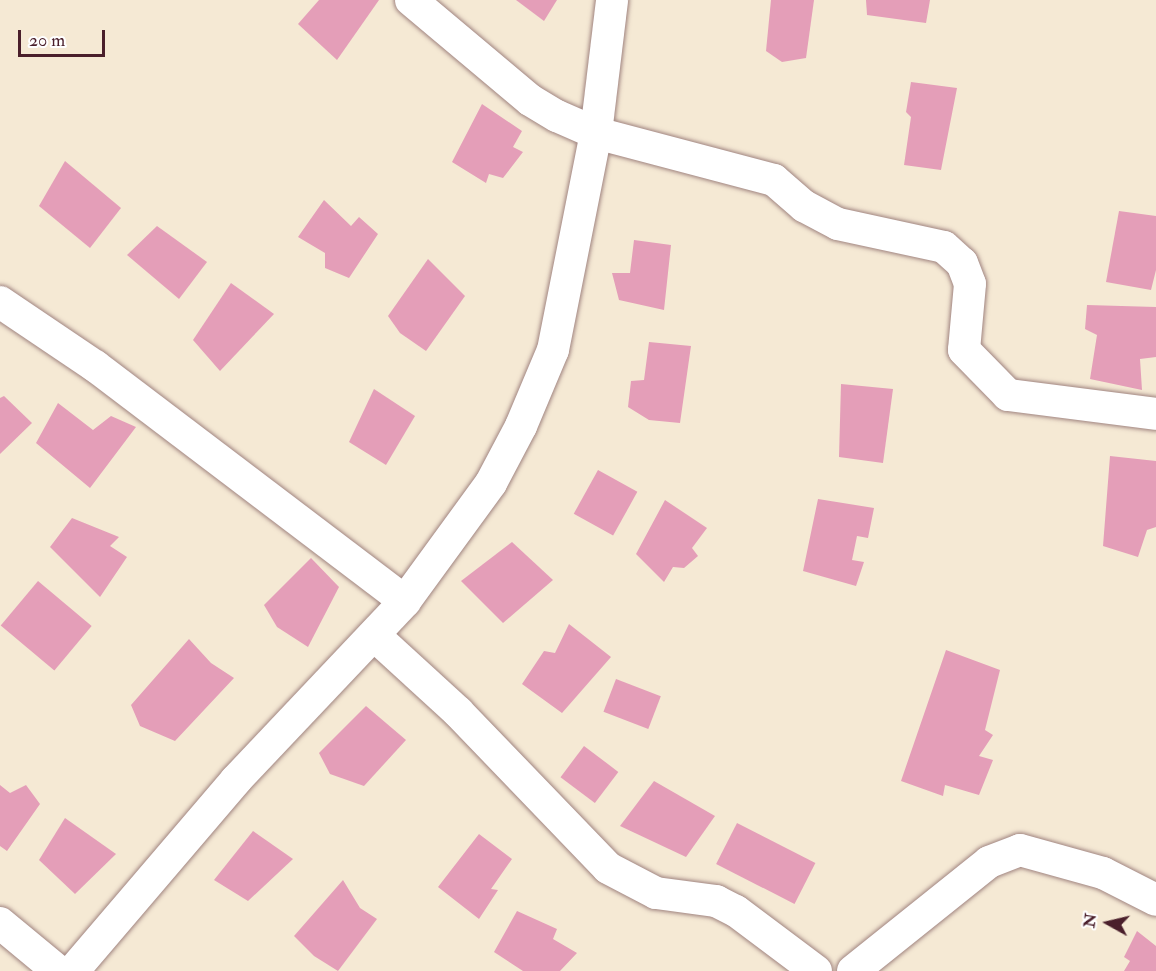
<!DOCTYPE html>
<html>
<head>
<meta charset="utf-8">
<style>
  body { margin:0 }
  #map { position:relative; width:1156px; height:971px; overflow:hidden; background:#f5e9d4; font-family:"IM FELL Double Pica",serif }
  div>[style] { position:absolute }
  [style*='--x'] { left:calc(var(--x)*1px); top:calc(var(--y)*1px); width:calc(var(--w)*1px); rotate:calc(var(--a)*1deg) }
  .building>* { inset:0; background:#e49eb8; transform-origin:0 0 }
  .roads { filter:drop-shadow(0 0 2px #a08480) drop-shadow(0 0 2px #a08480) }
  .street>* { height:32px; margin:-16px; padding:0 16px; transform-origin:16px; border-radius:16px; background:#fff }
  span { translate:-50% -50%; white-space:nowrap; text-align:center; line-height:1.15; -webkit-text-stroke:5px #fff; paint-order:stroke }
  .north { position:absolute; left:1078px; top:893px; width:60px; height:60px; -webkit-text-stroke:4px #fff; paint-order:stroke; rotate:278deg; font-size:16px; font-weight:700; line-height:24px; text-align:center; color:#4a1f2b }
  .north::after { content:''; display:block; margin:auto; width:21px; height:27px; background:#4a1f2b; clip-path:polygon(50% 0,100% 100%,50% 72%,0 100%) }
  .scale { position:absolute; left:18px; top:30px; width:87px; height:27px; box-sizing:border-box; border:3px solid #4a1f2b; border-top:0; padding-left:8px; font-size:18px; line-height:21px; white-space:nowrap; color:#4a1f2b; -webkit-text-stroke:4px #fff; paint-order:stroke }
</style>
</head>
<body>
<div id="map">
  <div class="building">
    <i style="clip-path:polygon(319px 0,379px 0,337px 60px,298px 24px)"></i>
    <i style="clip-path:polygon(516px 0,557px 0,544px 21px)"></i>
    <i style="clip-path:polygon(771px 0,814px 0,806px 58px,782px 62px,766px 51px)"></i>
    <i style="clip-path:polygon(866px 0,930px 0,926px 23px,867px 15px)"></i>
    <i style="clip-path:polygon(911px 82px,957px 88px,941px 170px,904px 165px,911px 117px,906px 112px)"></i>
    <i style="clip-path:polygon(482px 104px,522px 131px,513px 147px,523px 152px,503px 178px,489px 174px,486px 183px,452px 162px)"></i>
    <i style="clip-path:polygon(65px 161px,121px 208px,90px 248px,39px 206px)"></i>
    <i style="clip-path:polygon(324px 200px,351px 226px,359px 217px,378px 234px,349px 278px,325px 268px,325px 253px,298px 237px)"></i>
    <i style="clip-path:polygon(1119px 211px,1156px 216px,1156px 270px,1151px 290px,1106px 282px)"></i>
    <i style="clip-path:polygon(157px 226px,207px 262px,179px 299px,127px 255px)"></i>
    <i style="clip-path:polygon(634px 240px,671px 245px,664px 310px,619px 300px,612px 273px,630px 273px)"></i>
    <i style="clip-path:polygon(428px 259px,465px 296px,426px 351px,400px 333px,388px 316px)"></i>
    <i style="clip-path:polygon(231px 283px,274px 314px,220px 371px,193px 340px)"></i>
    <i style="clip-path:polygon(1087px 305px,1156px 307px,1156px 357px,1140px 359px,1142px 390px,1090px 379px,1097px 335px,1085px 329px)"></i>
    <i style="clip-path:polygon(649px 342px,691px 346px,680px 423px,649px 420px,628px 407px,631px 381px,644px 380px)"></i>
    <i style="clip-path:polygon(841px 384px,893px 389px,883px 463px,839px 457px)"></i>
    <i style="clip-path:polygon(374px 389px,415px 416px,386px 465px,349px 442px)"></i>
    <i style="clip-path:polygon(4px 396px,32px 423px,0 454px,0 398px)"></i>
    <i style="clip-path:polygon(58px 403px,93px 430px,111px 416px,136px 427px,90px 488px,36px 443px)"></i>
    <i style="clip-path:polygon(1110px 456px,1156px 461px,1156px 527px,1147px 530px,1138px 557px,1103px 546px)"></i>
    <i style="left:598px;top:470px;width:45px;height:50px;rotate:29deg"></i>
    <i style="clip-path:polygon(818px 499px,874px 508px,868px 538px,857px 536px,852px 560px,864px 562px,856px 586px,803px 571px)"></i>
    <i style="clip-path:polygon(665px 500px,707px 528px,692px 548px,698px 556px,684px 568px,673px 567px,664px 582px,636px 554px)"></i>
    <i style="clip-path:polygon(72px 518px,119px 537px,110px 546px,127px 557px,100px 597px,50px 547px)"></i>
    <i style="clip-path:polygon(512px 542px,553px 580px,503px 623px,461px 581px)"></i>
    <i style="clip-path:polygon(311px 558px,339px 587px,308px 647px,277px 627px,264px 605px)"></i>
    <i style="left:38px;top:581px;width:70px;height:58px;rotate:40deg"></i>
    <i style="clip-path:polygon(569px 624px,611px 657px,562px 713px,522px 684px,544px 651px,555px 653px)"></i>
    <i style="clip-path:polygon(189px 639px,211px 663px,234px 678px,175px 741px,140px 726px,131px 705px)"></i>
    <i style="clip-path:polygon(946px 650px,1000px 670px,985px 730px,993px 735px,979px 756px,993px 760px,979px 795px,945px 785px,943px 796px,901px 781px)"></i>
    <i style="left:616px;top:679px;width:48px;height:35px;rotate:21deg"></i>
    <i style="clip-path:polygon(366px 706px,406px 740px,364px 786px,330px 774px,319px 753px)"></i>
    <i style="left:584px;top:746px;width:43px;height:39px;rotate:37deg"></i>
    <i style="clip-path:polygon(654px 781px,715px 816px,686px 857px,620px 826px)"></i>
    <i style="clip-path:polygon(0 785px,10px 793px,26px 785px,40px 804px,7px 851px,0 846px)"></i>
    <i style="clip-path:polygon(65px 818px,116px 854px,75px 894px,39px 860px)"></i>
    <i style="left:737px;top:823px;width:88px;height:46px;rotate:27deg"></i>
    <i style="clip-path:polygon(253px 831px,293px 859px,248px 901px,214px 880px)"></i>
    <i style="clip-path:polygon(479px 834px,512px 859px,491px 889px,498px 890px,479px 919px,438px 887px)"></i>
    <i style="clip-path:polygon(343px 880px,360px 908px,377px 919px,338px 971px,314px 956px,294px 936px)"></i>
    <i style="clip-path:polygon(517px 911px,557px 929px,553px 939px,577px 953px,560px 971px,523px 971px,494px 952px)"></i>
    <i style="clip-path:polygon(1137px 931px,1156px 946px,1156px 971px,1124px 971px,1130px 961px,1124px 957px)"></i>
  </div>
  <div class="roads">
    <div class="street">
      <i style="--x:411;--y:0;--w:155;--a:40"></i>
      <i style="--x:530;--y:100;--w:31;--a:31"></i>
      <i style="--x:557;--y:116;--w:43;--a:23.6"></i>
      <i style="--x:596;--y:133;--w:184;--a:14.8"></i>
      <i style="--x:774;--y:180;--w:40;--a:41"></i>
      <i style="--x:804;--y:206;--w:38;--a:28"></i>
      <i style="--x:838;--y:224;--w:108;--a:12.2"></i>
      <i style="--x:944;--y:247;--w:24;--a:42"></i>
      <i style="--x:962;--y:263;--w:22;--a:69"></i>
      <i style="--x:970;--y:284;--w:66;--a:95.2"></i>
      <i style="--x:964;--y:350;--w:63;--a:45.6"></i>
      <i style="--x:1008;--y:395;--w:149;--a:7.3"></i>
      <i style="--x:0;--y:302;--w:115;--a:34"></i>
      <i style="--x:95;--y:366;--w:389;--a:37.2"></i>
      <i style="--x:374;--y:635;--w:114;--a:42.5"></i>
      <i style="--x:458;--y:712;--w:216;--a:46.1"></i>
      <i style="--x:608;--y:868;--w:54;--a:27.5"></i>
      <i style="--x:656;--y:893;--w:61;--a:7.6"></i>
      <i style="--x:716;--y:901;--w:22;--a:27"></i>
      <i style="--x:736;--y:911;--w:100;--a:36.9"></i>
      <i style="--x:0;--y:923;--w:75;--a:39.6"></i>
      <i style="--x:73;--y:971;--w:251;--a:-49.5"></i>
      <i style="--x:236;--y:780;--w:246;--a:-46.6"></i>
      <i style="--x:405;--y:601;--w:146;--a:-53.9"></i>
      <i style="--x:491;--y:483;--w:64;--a:-62.2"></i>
      <i style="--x:521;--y:426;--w:82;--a:-67.2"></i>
      <i style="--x:553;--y:350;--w:221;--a:-78.8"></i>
      <i style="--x:596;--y:133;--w:134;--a:-83.1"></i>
      <i style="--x:853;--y:971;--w:174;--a:-38.7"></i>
      <i style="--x:989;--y:862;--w:33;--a:-21"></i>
      <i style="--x:1020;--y:850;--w:86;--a:15.5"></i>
      <i style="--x:1103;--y:873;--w:59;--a:27"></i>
    </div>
  </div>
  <div class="north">N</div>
  <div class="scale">20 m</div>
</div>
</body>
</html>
